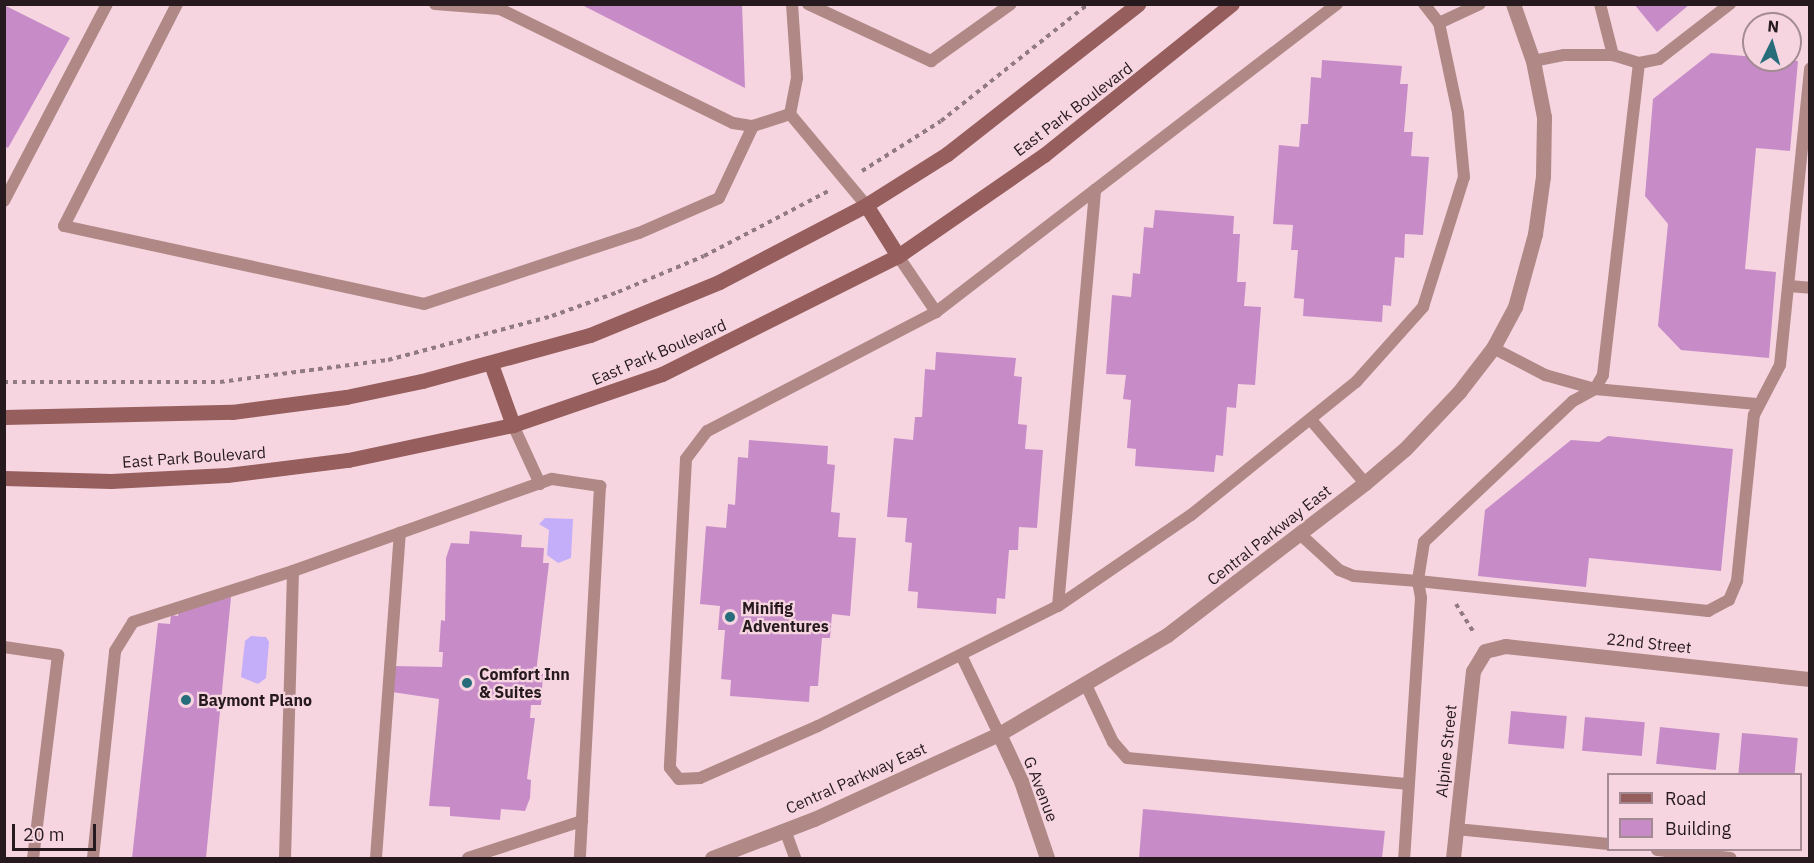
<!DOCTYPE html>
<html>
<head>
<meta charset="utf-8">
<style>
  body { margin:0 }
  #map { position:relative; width:1814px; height:863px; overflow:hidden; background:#f6d5e1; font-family:"IBM Plex Sans",sans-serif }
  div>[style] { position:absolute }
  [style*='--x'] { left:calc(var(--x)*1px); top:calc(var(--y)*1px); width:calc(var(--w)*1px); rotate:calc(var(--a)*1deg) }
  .water>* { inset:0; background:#c4adf9 }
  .building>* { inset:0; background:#c78cc8; transform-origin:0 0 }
  .path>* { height:4px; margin-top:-2px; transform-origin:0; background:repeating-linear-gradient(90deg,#917a83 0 4.5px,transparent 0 9px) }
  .service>* { height:12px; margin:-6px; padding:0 6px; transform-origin:6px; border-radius:6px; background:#b08986 }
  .minor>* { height:15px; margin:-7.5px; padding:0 7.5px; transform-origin:7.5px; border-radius:7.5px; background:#b08986 }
  .tertiary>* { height:15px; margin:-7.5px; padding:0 7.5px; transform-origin:7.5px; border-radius:7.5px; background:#b08986 }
  .secondary>* { height:15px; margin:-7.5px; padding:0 7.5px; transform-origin:7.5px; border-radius:7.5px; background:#965e5c }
  .dots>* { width:16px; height:16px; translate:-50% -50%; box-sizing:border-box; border:3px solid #f6d5e1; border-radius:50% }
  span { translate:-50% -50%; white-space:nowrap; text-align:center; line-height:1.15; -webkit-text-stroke:4.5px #f6d5e1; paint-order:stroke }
  .street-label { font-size:16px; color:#261a1f }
  .poi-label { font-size:16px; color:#261a1f; font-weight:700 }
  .left { translate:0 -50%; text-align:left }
  .frame { position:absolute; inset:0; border:6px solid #261a1f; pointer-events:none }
  .legend { position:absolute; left:1607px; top:773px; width:195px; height:78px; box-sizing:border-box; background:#f6d5e1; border:2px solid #a38a93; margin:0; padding:8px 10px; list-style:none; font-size:18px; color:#261a1f }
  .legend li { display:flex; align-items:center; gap:12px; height:30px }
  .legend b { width:30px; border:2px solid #a38a93 }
  .north { position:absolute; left:1742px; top:12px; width:60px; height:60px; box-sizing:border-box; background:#f6d5e1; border:2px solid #a38a93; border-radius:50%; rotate:5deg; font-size:16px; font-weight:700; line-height:24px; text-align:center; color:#261a1f }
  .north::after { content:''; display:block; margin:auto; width:21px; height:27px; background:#266c7a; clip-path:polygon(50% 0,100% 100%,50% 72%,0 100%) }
  .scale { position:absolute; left:12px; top:824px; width:84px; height:27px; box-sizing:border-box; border:3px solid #261a1f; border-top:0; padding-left:8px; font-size:18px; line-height:21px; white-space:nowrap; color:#261a1f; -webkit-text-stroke:4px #f6d5e1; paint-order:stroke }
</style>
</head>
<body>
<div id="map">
  <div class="water">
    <i style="clip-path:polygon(545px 518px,573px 519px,571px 558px,558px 563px,547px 555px,549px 530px,539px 524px)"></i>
    <i style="clip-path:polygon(251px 636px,266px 637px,269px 642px,266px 678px,258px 684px,241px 677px,245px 641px)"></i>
  </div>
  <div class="building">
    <i style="clip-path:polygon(580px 4px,742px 4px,745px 88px)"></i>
    <i style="clip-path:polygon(1634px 4px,1690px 4px,1657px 32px)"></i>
    <i style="clip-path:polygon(4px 5px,70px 38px,8px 148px,4px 146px)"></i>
    <i style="clip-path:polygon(1711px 53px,1798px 61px,1790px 151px,1756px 148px,1745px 269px,1776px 272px,1769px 358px,1681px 350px,1658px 326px,1668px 224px,1645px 196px,1653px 99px)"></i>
    <i style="clip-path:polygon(1322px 60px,1402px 66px,1400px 84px,1408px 84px,1404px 132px,1413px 132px,1411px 156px,1429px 157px,1423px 235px,1405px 234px,1404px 258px,1395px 257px,1391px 306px,1383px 305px,1382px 322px,1303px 316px,1304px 299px,1294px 298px,1298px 250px,1291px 250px,1293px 225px,1273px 224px,1279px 145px,1299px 147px,1301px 124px,1308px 124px,1311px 77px,1321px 78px)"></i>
    <i style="clip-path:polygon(1155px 210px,1234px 216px,1233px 234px,1240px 234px,1237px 282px,1246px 282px,1244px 306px,1261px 307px,1255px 385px,1238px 384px,1236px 408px,1227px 407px,1223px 456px,1216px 455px,1214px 472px,1135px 466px,1136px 449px,1127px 448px,1131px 400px,1123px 399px,1126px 375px,1106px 374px,1112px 295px,1131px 297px,1133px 273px,1140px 274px,1144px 227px,1153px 228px)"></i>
    <i style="clip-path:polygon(936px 352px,1016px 358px,1014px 376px,1022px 377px,1018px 424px,1027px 425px,1025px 449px,1043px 450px,1037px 528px,1019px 527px,1018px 550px,1009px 550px,1005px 599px,997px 598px,996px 614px,917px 608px,918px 592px,908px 591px,912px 543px,905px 542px,907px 518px,887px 517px,894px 438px,913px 440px,915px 417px,922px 417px,925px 369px,935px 370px)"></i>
    <i style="clip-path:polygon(1608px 436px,1733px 449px,1721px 571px,1589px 558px,1586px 587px,1478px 576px,1485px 510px,1571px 440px,1599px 442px)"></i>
    <i style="clip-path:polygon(749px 440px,828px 446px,827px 464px,835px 465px,831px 512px,840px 513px,838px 537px,856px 538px,850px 616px,832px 614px,830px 638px,822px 638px,818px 686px,810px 686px,809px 702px,730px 696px,731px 680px,721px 679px,725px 630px,718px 630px,720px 606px,700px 604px,706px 526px,726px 528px,728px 504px,735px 505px,738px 457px,748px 458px)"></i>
    <i style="clip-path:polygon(470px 531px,522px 535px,521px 547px,544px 548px,543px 563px,549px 563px,536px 673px,543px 674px,541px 705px,531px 705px,530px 718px,535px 718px,527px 779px,531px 780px,530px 798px,525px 811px,501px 809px,500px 820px,450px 816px,450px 807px,429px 806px,439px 699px,392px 692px,393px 666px,442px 667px,443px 652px,439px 652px,441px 620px,445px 621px,446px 558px,451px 543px,469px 544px)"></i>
    <i style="clip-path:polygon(231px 597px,206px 858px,132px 858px,158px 623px,170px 624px,171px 615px,178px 616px,179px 609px)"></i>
    <i style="left:1511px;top:711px;width:56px;height:33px;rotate:5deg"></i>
    <i style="left:1585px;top:717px;width:60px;height:34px;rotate:5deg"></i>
    <i style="left:1660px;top:727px;width:60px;height:37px;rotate:6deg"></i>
    <i style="left:1742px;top:733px;width:56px;height:41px;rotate:5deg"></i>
    <i style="clip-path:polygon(1143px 809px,1385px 831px,1382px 858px,1139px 858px)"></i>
  </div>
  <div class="path">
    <i style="--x:862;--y:171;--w:93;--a:-32.3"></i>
    <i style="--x:941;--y:121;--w:188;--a:-38.5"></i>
    <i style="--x:4;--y:382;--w:216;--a:0"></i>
    <i style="--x:220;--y:382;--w:169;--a:-7.5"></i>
    <i style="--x:388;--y:360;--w:170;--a:-15"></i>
    <i style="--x:552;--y:316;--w:70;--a:-20"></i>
    <i style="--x:618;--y:292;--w:93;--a:-22.7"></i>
    <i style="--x:704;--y:256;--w:142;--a:-27.6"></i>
    <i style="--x:1456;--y:604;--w:34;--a:58"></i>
  </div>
  <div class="service">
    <i style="--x:177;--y:4;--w:249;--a:117"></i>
    <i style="--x:64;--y:226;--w:368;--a:12.2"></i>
    <i style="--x:424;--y:304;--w:226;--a:-18.3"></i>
    <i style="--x:639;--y:233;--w:87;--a:-23.6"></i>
    <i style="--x:719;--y:198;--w:80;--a:-64.7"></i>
    <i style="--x:435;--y:4;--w:65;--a:4.4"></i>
    <i style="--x:500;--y:9;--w:259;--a:26.1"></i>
    <i style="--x:733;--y:123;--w:20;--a:9"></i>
    <i style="--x:753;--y:126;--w:39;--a:-18"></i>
    <i style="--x:792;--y:4;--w:74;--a:86.1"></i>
    <i style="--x:797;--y:78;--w:37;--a:101"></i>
    <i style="--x:790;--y:114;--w:119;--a:50.1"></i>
    <i style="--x:808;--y:4;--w:136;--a:24.9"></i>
    <i style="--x:931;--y:61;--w:98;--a:-35.5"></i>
    <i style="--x:1337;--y:4;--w:506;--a:142.47"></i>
    <i style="--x:936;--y:312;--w:258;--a:152.5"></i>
    <i style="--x:707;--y:431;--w:35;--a:127"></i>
    <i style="--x:686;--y:459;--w:309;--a:93"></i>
    <i style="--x:670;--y:768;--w:14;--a:51"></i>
    <i style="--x:679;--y:779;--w:21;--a:-3"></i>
    <i style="--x:700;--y:778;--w:129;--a:-23.8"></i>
    <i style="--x:818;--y:726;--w:268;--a:-26.6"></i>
    <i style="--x:1058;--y:606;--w:161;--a:-34.4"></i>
    <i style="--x:1191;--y:515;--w:212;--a:-38.9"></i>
    <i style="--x:1356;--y:382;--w:101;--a:-48.2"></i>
    <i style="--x:1423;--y:307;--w:136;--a:-72.5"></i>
    <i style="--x:1464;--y:177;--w:64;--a:-95.4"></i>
    <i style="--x:1458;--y:113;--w:92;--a:-101.9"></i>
    <i style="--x:1439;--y:23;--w:24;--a:-128"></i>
    <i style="--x:1600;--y:4;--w:53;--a:75.7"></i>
    <i style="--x:1439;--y:23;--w:45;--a:-24.9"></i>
    <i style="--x:1533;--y:61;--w:32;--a:-11"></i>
    <i style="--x:1564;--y:55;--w:49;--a:0"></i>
    <i style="--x:1613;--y:55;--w:27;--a:17"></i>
    <i style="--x:1639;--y:63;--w:20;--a:-11"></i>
    <i style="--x:1659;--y:59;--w:90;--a:-37.8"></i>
    <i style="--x:1639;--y:63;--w:314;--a:96.6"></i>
    <i style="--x:1603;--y:375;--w:16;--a:120"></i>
    <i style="--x:1595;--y:389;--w:25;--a:151"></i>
    <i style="--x:1573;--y:401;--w:205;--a:136.6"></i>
    <i style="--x:1424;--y:542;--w:39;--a:99"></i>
    <i style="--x:1418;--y:581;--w:292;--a:5.9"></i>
    <i style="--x:1708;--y:611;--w:24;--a:-28"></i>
    <i style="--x:1729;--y:600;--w:21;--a:-67"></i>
    <i style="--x:1737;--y:581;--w:167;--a:-84.2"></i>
    <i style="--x:1754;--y:415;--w:56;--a:-62.5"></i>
    <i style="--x:1780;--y:365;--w:298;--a:-84.2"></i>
    <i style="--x:4;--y:201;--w:222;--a:-62.4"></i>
    <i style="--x:898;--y:256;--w:68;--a:55.8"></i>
    <i style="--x:1789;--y:286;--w:21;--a:5"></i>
    <i style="--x:1493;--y:348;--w:59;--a:27.4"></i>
    <i style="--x:1545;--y:375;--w:52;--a:15.6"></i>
    <i style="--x:1595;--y:389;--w:162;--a:5.3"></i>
    <i style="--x:1311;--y:420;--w:83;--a:49.4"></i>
    <i style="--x:513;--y:425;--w:65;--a:65.4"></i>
    <i style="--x:1301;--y:535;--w:52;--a:42.6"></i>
    <i style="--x:1339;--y:570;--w:16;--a:22"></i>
    <i style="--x:1354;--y:576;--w:64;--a:4.5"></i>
    <i style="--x:1418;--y:581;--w:17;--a:80"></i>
    <i style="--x:1421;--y:598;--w:261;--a:93.7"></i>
    <i style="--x:1058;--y:606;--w:418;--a:-84.9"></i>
    <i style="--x:4;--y:647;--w:55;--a:8.4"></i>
    <i style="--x:58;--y:655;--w:205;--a:97"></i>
    <i style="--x:961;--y:655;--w:88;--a:64.3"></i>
    <i style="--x:1086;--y:685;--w:63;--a:64.7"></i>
    <i style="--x:1113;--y:742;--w:21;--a:49"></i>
    <i style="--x:1127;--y:758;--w:280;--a:5.3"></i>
    <i style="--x:1456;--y:829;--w:153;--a:5.6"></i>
    <i style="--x:785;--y:830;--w:30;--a:70"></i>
    <i style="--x:1657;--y:850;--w:74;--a:6.2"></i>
    <i style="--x:93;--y:858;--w:208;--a:-83.9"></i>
    <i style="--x:115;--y:651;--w:34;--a:-58"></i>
    <i style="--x:133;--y:622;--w:168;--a:-17.7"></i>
    <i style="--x:285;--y:858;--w:287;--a:-88.4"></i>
    <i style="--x:293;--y:571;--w:275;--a:-19.6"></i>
    <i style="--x:552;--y:479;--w:49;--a:8.3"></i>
    <i style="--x:600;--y:486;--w:373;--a:93.1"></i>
    <i style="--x:376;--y:858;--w:326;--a:-85.8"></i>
    <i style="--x:468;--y:858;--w:120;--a:-18"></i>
  </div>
  <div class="minor">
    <i style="--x:1453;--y:858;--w:188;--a:-83.9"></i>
    <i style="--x:1473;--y:671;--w:23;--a:-59"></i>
    <i style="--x:1485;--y:651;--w:21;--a:-14"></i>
    <i style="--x:1505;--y:646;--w:307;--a:6.2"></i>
  </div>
  <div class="tertiary">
    <i style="--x:999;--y:734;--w:52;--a:64.9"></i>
    <i style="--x:1021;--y:781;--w:81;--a:71.3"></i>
    <i style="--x:712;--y:858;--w:109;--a:-20.9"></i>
    <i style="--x:814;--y:819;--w:204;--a:-24.7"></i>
    <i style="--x:999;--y:734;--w:195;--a:-30.5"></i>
    <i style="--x:1167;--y:635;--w:250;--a:-37.5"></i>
    <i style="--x:1365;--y:483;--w:52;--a:-40.4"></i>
    <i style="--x:1405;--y:449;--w:79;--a:-46.5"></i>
    <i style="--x:1459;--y:392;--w:56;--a:-52.3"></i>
    <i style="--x:1493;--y:348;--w:47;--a:-61.8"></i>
    <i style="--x:1515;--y:307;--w:76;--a:-74.7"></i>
    <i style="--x:1535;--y:234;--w:59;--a:-82.1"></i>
    <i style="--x:1543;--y:176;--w:59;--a:-89"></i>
    <i style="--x:1544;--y:117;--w:57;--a:-101.1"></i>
    <i style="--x:1533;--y:61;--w:60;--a:-109.3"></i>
  </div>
  <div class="secondary">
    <i style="--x:866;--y:205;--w:60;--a:57.9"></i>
    <i style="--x:491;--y:364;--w:65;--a:70.2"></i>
    <i style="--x:4;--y:417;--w:228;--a:-1.3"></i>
    <i style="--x:232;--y:412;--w:115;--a:-7.5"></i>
    <i style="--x:346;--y:397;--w:78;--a:-11.9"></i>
    <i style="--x:422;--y:381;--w:174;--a:-15.3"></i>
    <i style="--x:590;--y:335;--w:139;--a:-22.3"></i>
    <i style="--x:719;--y:282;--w:166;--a:-27.6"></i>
    <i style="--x:866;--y:205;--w:96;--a:-32.2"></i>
    <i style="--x:947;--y:154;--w:243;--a:-38.1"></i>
    <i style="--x:4;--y:478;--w:107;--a:1.6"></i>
    <i style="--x:111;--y:481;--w:116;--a:-3"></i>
    <i style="--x:227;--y:475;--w:122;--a:-7.1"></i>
    <i style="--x:348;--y:460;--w:169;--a:-12"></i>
    <i style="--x:513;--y:425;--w:157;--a:-18.9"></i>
    <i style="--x:662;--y:374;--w:264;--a:-26.6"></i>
    <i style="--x:898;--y:256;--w:178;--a:-34.7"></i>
    <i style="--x:1044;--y:155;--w:241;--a:-38.8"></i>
  </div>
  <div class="dots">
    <i style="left:730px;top:617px;background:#266c7a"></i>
    <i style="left:467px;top:683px;background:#266c7a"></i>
    <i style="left:186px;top:700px;background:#266c7a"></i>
  </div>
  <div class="street-label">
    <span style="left:1073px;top:109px;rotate:-37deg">East Park Boulevard</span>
    <span style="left:659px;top:352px;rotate:-23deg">East Park Boulevard</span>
    <span style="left:194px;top:457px;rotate:-4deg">East Park Boulevard</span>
    <span style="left:1269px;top:535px;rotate:-38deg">Central Parkway East</span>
    <span style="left:1649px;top:643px;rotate:6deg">22nd Street</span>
    <span style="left:1446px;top:751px;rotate:-84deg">Alpine Street</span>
    <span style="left:856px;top:778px;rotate:-24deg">Central Parkway East</span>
    <span style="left:1041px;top:789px;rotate:69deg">G Avenue</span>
  </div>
  <div class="poi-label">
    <span class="left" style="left:742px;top:617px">Minifig<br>Adventures</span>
    <span class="left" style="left:479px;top:683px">Comfort Inn<br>&amp; Suites</span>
    <span class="left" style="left:198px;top:700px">Baymont Plano</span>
  </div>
  <div class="frame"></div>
  <ul class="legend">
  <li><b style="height:8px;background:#965e5c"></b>Road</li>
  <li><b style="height:16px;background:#c78cc8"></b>Building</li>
  </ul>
  <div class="north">N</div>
  <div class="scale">20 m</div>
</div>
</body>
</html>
